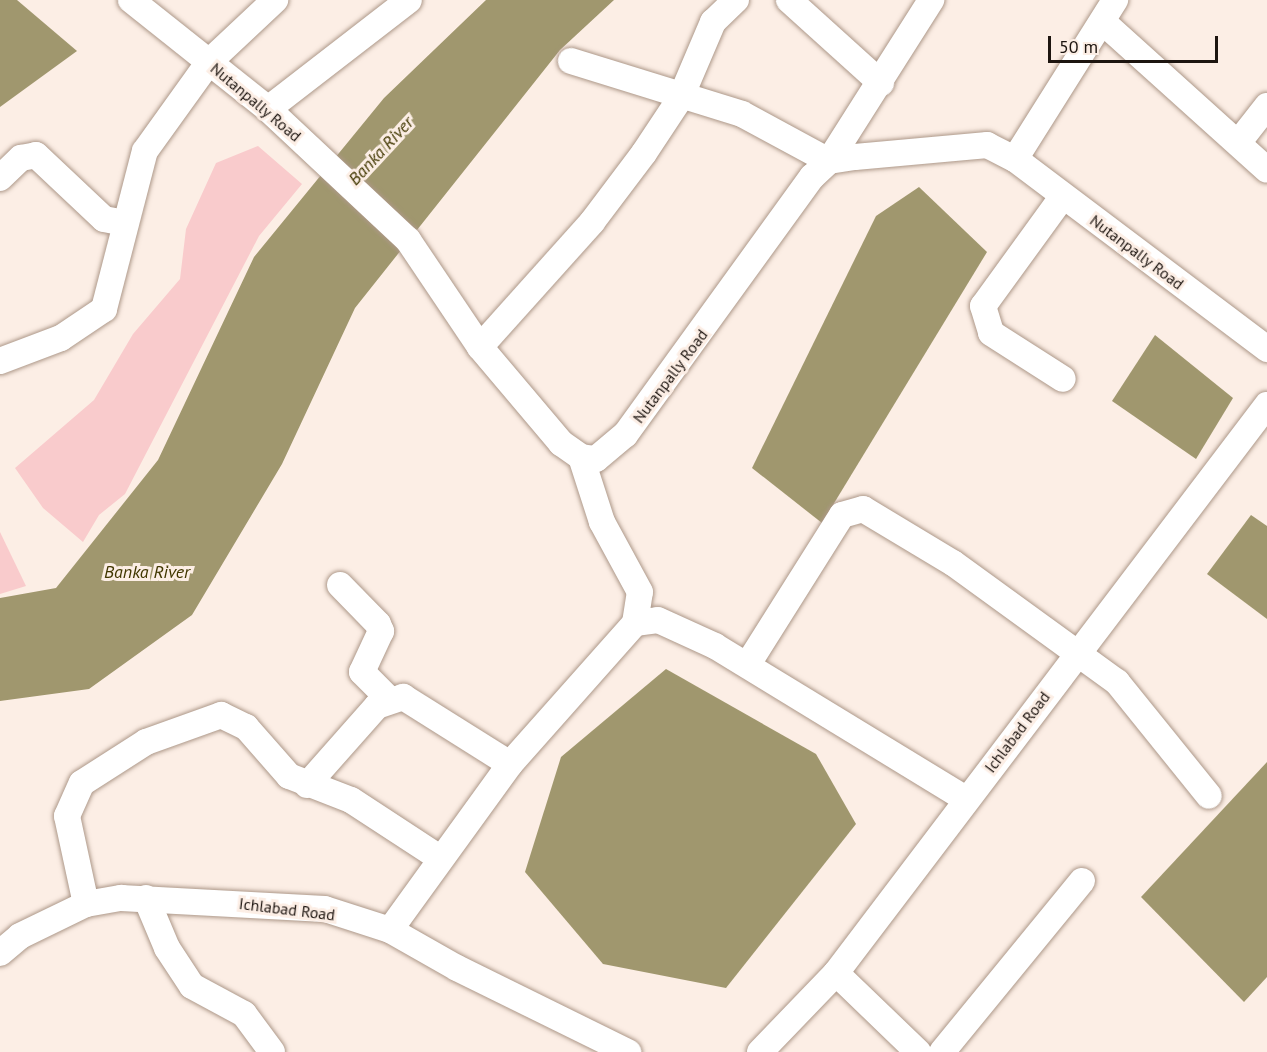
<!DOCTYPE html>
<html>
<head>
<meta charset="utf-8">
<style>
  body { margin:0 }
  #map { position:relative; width:1267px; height:1052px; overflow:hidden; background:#fceee5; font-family:"PT Sans",sans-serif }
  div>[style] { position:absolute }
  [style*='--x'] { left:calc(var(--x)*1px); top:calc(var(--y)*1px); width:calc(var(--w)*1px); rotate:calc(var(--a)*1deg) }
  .green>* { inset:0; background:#f9cbcc }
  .water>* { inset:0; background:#a0976e }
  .roads { filter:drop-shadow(0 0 2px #ad9889) drop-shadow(0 0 2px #ad9889) }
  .minor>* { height:26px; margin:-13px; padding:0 13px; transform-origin:13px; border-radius:13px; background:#fff }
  span { translate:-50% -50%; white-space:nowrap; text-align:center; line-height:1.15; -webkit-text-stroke:6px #fceee5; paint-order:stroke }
  .street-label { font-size:16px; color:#1d1510 }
  .water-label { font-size:18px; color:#413700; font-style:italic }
  .scale { position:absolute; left:1048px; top:36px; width:170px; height:27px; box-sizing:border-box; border:3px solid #1d1510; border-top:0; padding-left:8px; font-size:18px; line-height:21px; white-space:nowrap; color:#1d1510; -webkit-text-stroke:4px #fceee5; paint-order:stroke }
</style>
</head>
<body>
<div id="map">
  <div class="green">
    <i style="clip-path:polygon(258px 146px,302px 184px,259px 236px,125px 494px,99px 515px,83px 542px,43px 508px,15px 468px,94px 400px,133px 334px,180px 279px,186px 229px,216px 163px)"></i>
    <i style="clip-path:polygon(0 532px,26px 586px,0 594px)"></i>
  </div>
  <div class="water">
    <i style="clip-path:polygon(0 0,17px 0,77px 51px,0 107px)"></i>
    <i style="clip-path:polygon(486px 0,614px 0,560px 50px,355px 308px,282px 464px,192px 615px,89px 689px,0 701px,0 598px,56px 588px,158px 460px,254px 257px,384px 98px)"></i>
    <i style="clip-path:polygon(919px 187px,987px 252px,822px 523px,752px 468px,876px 216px)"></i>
    <i style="clip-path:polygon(1155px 335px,1233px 398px,1196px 459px,1112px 401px)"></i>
    <i style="clip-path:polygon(1251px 515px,1267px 526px,1267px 619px,1207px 574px)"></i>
    <i style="clip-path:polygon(666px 669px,816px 754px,856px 824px,726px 988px,603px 964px,525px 872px,561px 757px)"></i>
    <i style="clip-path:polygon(1267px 762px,1267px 977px,1244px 1002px,1141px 897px)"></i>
  </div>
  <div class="roads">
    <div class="minor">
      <i style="--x:131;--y:0;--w:175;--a:38.5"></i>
      <i style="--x:268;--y:109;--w:192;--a:43.1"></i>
      <i style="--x:408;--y:240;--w:129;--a:56.1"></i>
      <i style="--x:480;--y:347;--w:126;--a:49.8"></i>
      <i style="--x:561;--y:443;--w:24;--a:35"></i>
      <i style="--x:581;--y:457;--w:15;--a:8"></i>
      <i style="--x:596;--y:459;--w:38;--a:-40"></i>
      <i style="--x:625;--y:435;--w:319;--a:-54.1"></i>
      <i style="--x:812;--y:177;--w:23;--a:-43"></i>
      <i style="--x:829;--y:161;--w:26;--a:-9"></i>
      <i style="--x:855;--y:157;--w:133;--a:-5.2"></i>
      <i style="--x:987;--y:145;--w:31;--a:27"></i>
      <i style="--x:1015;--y:159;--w:316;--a:37"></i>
      <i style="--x:789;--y:0;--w:124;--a:42.1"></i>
      <i style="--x:1104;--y:23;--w:219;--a:42"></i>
      <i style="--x:571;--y:61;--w:179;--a:17.2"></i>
      <i style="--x:742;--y:114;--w:99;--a:28.4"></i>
      <i style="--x:829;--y:161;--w:191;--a:-57.6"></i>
      <i style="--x:268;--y:109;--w:178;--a:-37.7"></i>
      <i style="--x:1238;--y:143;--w:47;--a:-51.9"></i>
      <i style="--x:1015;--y:159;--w:188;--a:-57.8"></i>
      <i style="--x:0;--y:178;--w:29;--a:-44"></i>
      <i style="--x:21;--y:158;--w:15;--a:-11"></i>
      <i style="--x:36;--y:155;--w:93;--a:43.3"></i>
      <i style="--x:104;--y:219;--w:21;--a:11"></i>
      <i style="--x:1063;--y:196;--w:136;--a:126"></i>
      <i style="--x:983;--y:306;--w:28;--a:73"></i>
      <i style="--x:991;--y:333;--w:85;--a:32.6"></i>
      <i style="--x:480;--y:347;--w:168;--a:-48.1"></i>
      <i style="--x:592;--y:222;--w:86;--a:-53"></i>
      <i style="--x:644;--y:153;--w:67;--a:-56.5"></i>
      <i style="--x:681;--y:97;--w:82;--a:-66.9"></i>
      <i style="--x:713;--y:22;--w:32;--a:-44"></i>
      <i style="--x:0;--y:361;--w:65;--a:-20.7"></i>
      <i style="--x:61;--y:338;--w:52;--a:-34"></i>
      <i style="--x:104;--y:309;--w:163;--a:-75.5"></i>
      <i style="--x:145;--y:151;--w:110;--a:-54.3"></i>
      <i style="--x:209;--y:62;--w:91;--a:-43.2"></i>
      <i style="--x:340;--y:585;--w:54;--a:45.7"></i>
      <i style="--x:378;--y:624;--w:8;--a:67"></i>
      <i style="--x:381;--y:631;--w:45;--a:114.9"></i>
      <i style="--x:362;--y:672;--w:38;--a:45"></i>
      <i style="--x:635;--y:623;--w:23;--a:-7"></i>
      <i style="--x:658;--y:620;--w:63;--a:24.5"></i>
      <i style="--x:715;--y:646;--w:294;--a:31.4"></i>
      <i style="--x:748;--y:664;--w:176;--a:-57.8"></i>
      <i style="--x:842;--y:515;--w:22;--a:-16"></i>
      <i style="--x:863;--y:509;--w:105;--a:31"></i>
      <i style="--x:953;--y:563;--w:203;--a:36"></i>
      <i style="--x:1117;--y:682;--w:146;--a:51.1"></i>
      <i style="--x:307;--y:785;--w:106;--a:-48.5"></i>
      <i style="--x:377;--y:706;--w:28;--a:-19"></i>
      <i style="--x:403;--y:697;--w:126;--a:32.1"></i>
      <i style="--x:146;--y:898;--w:54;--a:67.2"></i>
      <i style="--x:167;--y:948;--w:45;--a:56.7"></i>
      <i style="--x:192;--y:986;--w:59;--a:28.3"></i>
      <i style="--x:244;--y:1014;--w:47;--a:53.6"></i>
      <i style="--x:86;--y:904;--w:90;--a:-102.2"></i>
      <i style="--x:67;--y:816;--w:36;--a:-66"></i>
      <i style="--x:82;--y:783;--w:76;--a:-32.6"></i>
      <i style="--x:146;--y:742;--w:80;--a:-19.8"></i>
      <i style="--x:221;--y:715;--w:28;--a:26"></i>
      <i style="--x:246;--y:727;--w:65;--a:48.7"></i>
      <i style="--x:289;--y:776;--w:66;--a:21.2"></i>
      <i style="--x:351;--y:800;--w:104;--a:33.2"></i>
      <i style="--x:390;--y:930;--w:205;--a:-54.1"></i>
      <i style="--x:510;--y:764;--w:188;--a:-48.4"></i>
      <i style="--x:635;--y:623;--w:31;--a:-81"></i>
      <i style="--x:640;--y:592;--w:80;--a:-118.5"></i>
      <i style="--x:602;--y:522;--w:68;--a:-107.9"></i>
      <i style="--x:0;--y:953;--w:26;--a:-40"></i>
      <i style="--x:20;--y:936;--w:73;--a:-25.9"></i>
      <i style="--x:86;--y:904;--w:36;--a:-10"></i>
      <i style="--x:121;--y:898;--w:204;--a:3.1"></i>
      <i style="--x:325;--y:909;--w:68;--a:17.9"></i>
      <i style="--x:390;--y:930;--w:77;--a:29.6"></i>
      <i style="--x:457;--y:968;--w:191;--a:26.2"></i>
      <i style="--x:836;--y:973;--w:114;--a:43.9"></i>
      <i style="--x:760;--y:1052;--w:110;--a:-46.1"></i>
      <i style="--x:836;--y:973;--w:713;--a:-52.81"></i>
      <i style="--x:942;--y:1052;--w:221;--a:-50.7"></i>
    </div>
  </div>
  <div class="street-label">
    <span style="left:256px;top:102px;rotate:40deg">Nutanpally Road</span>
    <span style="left:1137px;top:252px;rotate:37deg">Nutanpally Road</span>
    <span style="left:670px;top:376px;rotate:-53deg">Nutanpally Road</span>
    <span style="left:1017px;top:732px;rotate:-53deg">Ichlabad Road</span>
    <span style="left:287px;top:909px;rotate:7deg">Ichlabad Road</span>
  </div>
  <div class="water-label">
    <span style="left:381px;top:151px;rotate:-47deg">Banka River</span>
    <span style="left:147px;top:572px">Banka River</span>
  </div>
  <div class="scale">50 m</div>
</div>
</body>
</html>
